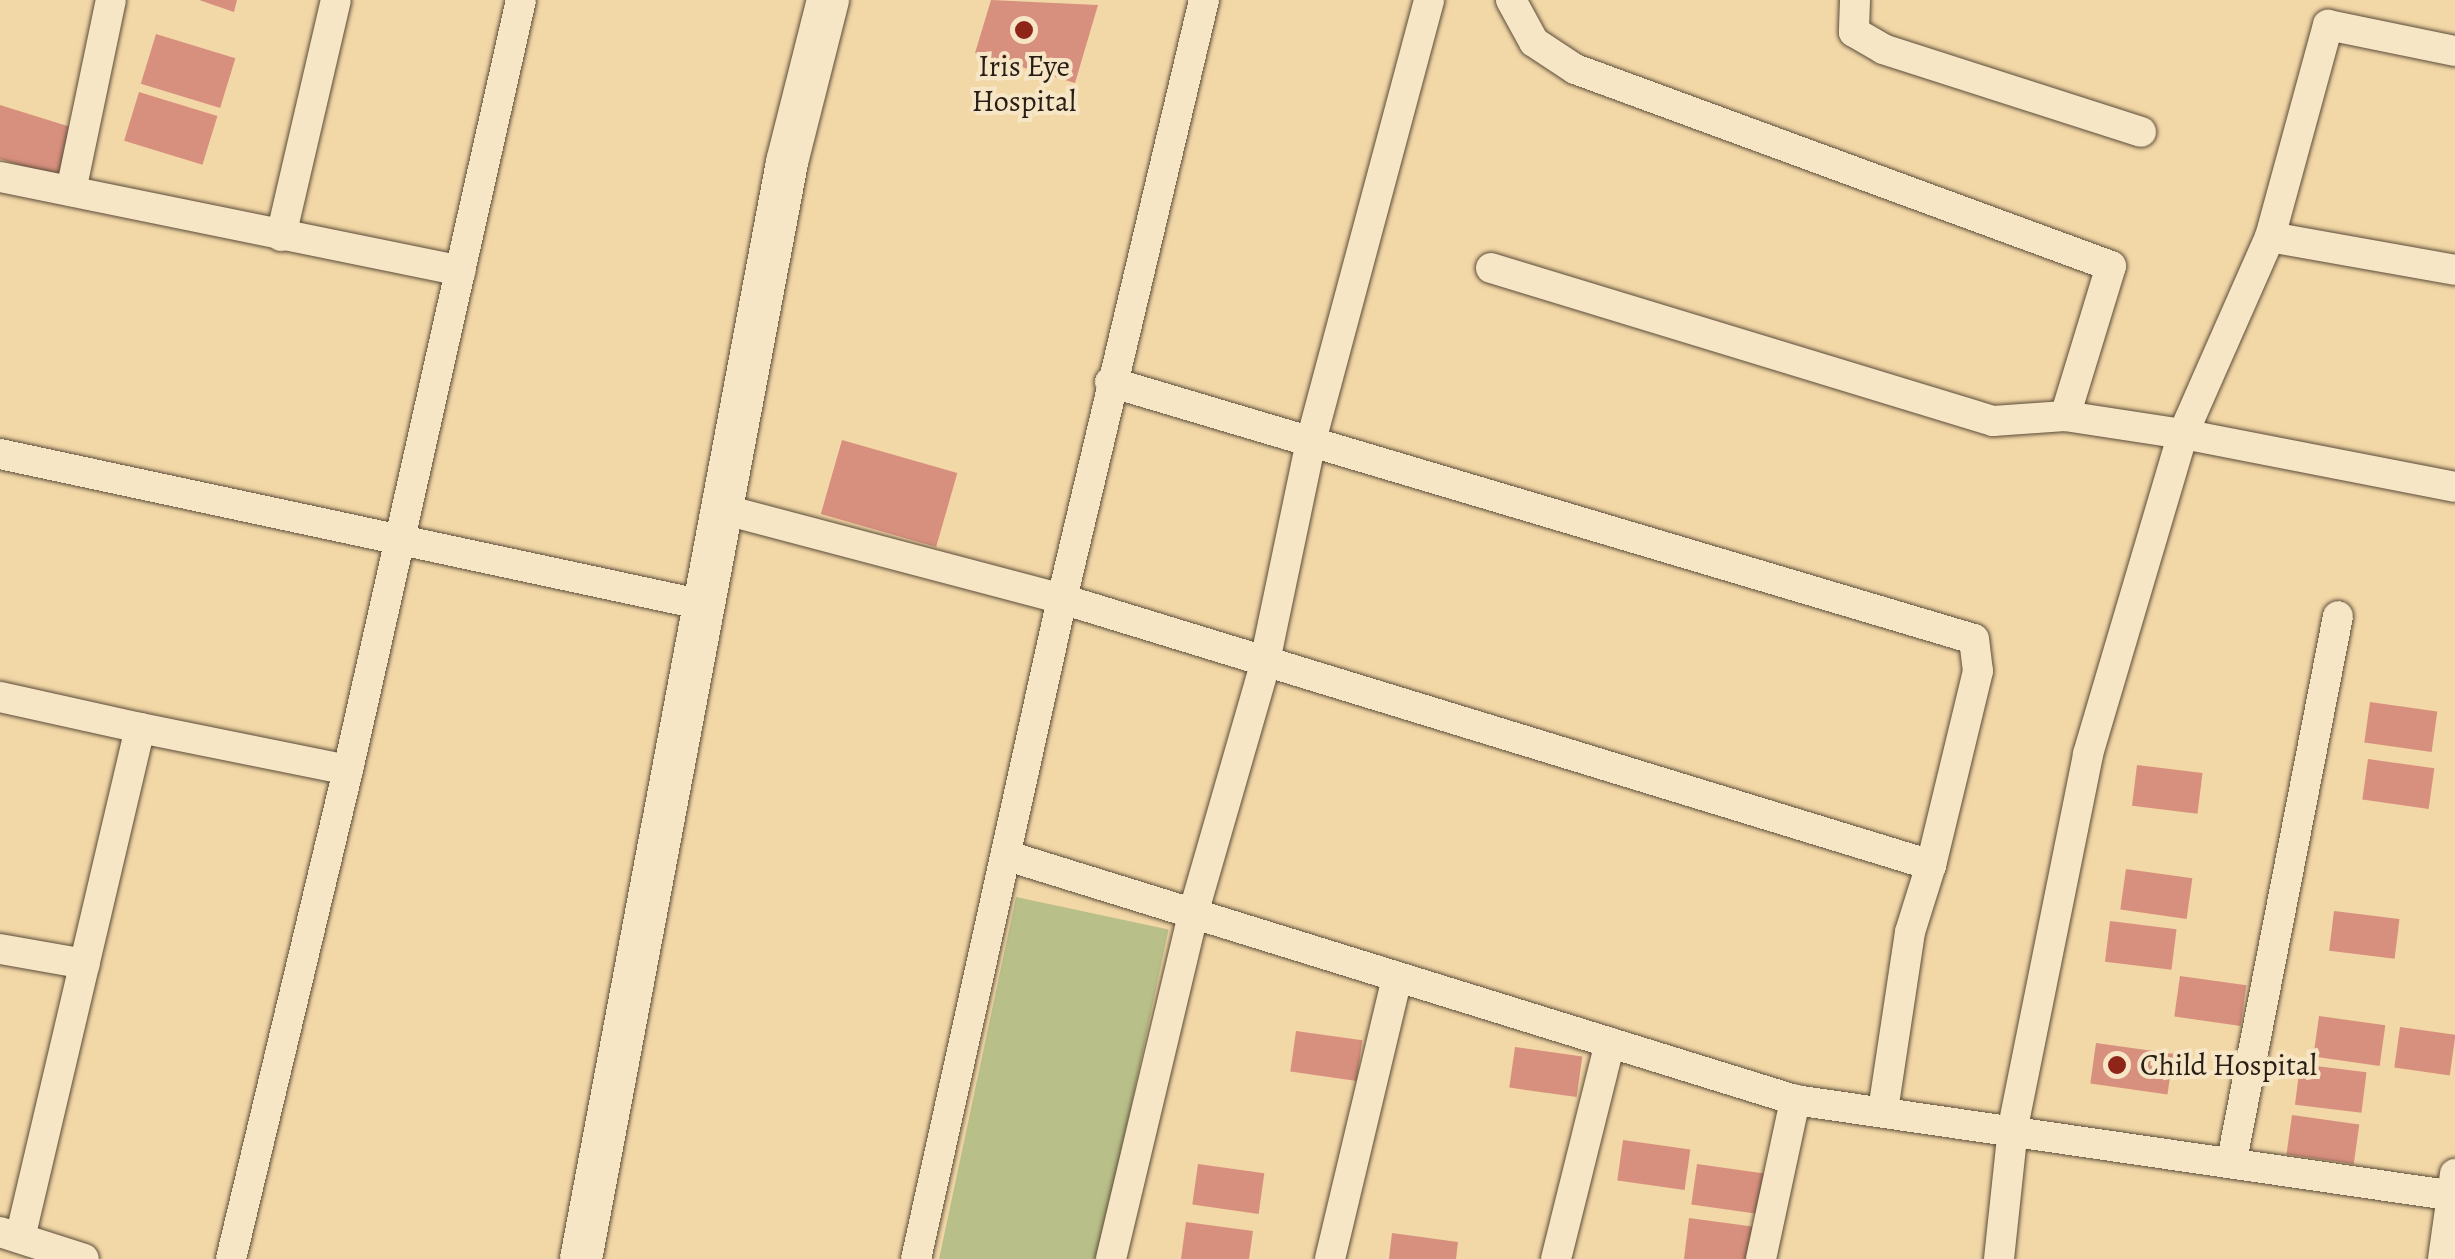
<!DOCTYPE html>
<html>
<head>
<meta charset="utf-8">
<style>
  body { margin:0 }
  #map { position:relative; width:2455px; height:1259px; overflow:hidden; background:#f3d8a7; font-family:Alegreya,serif }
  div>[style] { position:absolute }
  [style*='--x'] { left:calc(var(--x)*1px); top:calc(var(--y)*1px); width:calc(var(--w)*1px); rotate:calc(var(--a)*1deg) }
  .green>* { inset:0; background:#b9bf88; transform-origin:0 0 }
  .building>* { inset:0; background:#d8907e; transform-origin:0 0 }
  .roads { filter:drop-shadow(0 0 2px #5b4c3a) drop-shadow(0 0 2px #5b4c3a) }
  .street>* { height:30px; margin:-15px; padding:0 15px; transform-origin:15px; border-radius:15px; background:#f7e6c6 }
  .secondary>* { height:42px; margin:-21px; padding:0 21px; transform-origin:21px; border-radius:21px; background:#f7e6c6 }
  .dots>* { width:28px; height:28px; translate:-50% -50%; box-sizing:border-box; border:5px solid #f7e6c6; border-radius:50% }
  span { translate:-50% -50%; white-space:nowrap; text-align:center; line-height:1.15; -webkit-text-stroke:8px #f7e6c6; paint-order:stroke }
  .poi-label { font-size:30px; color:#281e16 }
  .left { translate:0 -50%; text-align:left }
</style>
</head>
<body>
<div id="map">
  <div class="green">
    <i style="left:1016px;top:897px;width:156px;height:371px;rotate:12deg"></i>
  </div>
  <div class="building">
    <i style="clip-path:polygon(199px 0,237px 0,234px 12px)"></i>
    <i style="clip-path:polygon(991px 0,1098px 5px,1075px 83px,975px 53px)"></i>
    <i style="left:156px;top:34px;width:83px;height:52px;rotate:17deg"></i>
    <i style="left:139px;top:92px;width:82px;height:51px;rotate:17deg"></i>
    <i style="clip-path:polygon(0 105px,77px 129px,62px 178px,0 159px)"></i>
    <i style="left:842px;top:440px;width:120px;height:77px;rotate:16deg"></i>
    <i style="left:2370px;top:702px;width:68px;height:41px;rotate:8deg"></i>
    <i style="left:2368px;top:759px;width:67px;height:41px;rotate:8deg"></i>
    <i style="left:2137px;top:765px;width:66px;height:41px;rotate:7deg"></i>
    <i style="left:2126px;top:869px;width:67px;height:41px;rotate:8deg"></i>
    <i style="left:2334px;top:911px;width:66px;height:40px;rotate:7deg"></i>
    <i style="left:2110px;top:921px;width:67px;height:41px;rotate:7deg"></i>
    <i style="left:2180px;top:976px;width:67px;height:41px;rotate:8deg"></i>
    <i style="left:2319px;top:1016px;width:67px;height:41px;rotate:8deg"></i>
    <i style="left:2400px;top:1027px;width:56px;height:41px;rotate:8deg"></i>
    <i style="left:1296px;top:1031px;width:67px;height:41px;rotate:8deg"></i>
    <i style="left:2096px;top:1043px;width:78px;height:41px;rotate:8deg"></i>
    <i style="left:1515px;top:1047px;width:68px;height:41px;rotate:8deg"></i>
    <i style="left:2300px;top:1064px;width:67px;height:41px;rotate:7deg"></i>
    <i style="left:2292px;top:1115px;width:68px;height:40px;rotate:8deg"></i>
    <i style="left:1623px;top:1140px;width:68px;height:41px;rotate:8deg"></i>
    <i style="left:1198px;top:1164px;width:67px;height:41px;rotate:8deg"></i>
    <i style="left:1697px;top:1164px;width:68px;height:41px;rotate:8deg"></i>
    <i style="clip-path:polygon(1689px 1218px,1756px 1227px,1752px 1259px,1684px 1259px)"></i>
    <i style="clip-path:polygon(1186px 1222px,1253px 1231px,1249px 1259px,1181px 1259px)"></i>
    <i style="clip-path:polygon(1392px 1233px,1458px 1242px,1456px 1259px,1389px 1259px)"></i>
  </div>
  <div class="roads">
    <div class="street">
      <i style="--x:1204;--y:0;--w:616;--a:103.34"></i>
      <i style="--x:1062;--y:599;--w:909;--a:17.02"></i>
      <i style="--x:1931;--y:865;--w:70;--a:107.4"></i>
      <i style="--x:1910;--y:932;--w:180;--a:98.6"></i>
      <i style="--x:1511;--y:0;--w:48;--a:61.3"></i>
      <i style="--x:1534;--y:42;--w:49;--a:33.4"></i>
      <i style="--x:1575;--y:69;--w:571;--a:20.18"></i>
      <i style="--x:2111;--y:266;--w:157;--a:107"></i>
      <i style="--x:1855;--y:0;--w:32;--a:92"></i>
      <i style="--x:1854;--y:32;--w:34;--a:30"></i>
      <i style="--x:1883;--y:49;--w:271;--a:17.8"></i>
      <i style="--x:0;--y:177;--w:470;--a:11.5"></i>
      <i style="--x:71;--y:191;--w:195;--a:-78.2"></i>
      <i style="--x:281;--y:236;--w:242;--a:-76.9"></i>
      <i style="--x:2270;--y:237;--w:220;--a:-74.7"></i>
      <i style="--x:2328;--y:25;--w:130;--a:11.6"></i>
      <i style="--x:1491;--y:268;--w:525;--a:16.95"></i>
      <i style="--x:1993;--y:421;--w:72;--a:-4"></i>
      <i style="--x:2065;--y:416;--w:119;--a:8.7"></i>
      <i style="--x:2183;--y:434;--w:215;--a:-66.2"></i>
      <i style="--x:2270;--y:237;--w:188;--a:10.1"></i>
      <i style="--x:1110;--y:382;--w:901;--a:16.57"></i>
      <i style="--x:1974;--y:639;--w:32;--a:83"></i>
      <i style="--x:1978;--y:671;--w:200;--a:103.6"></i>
      <i style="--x:0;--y:454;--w:720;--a:12.11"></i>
      <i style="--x:722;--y:509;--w:352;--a:14.8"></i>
      <i style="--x:1062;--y:599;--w:676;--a:102.47"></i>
      <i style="--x:0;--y:697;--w:143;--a:12.5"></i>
      <i style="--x:348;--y:770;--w:789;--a:-77.34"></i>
      <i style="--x:1011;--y:857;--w:821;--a:17.22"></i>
      <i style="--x:1795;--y:1100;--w:667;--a:8.28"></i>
      <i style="--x:0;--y:949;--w:86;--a:10"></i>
      <i style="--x:2232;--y:1160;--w:554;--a:-78.97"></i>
      <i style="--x:0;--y:1232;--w:88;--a:17.8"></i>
      <i style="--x:20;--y:1238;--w:524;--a:-76.76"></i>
      <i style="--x:140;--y:728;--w:212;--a:11.4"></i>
      <i style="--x:348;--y:770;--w:503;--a:103.46"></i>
      <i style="--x:1111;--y:1259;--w:355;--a:-76.6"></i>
      <i style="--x:1193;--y:914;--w:253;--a:-73.9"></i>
      <i style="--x:1263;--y:671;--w:235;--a:-78.2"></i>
      <i style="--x:1311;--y:441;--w:457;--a:-75"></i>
      <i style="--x:1330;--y:1259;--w:289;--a:-76.6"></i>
      <i style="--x:1556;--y:1259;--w:223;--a:-76"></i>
      <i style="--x:1761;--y:1259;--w:163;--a:-77.9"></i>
      <i style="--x:1999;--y:1259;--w:133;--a:-83.9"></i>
      <i style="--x:2013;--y:1127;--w:380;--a:-78.6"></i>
      <i style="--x:2088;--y:754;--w:334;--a:-73.5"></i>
      <i style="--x:2183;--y:434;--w:277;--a:11"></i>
      <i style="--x:2443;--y:1259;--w:86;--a:-82"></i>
    </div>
    <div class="secondary">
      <i style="--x:581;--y:1259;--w:1116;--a:-79.36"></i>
      <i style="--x:787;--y:162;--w:167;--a:-75.8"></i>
    </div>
  </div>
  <div class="dots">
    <i style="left:1024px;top:30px;background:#8f2418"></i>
    <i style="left:2117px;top:1065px;background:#8f2418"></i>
  </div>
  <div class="poi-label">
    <span style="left:1024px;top:83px">Iris Eye<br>Hospital</span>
    <span class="left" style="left:2140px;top:1065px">Child Hospital</span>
  </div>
</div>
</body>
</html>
